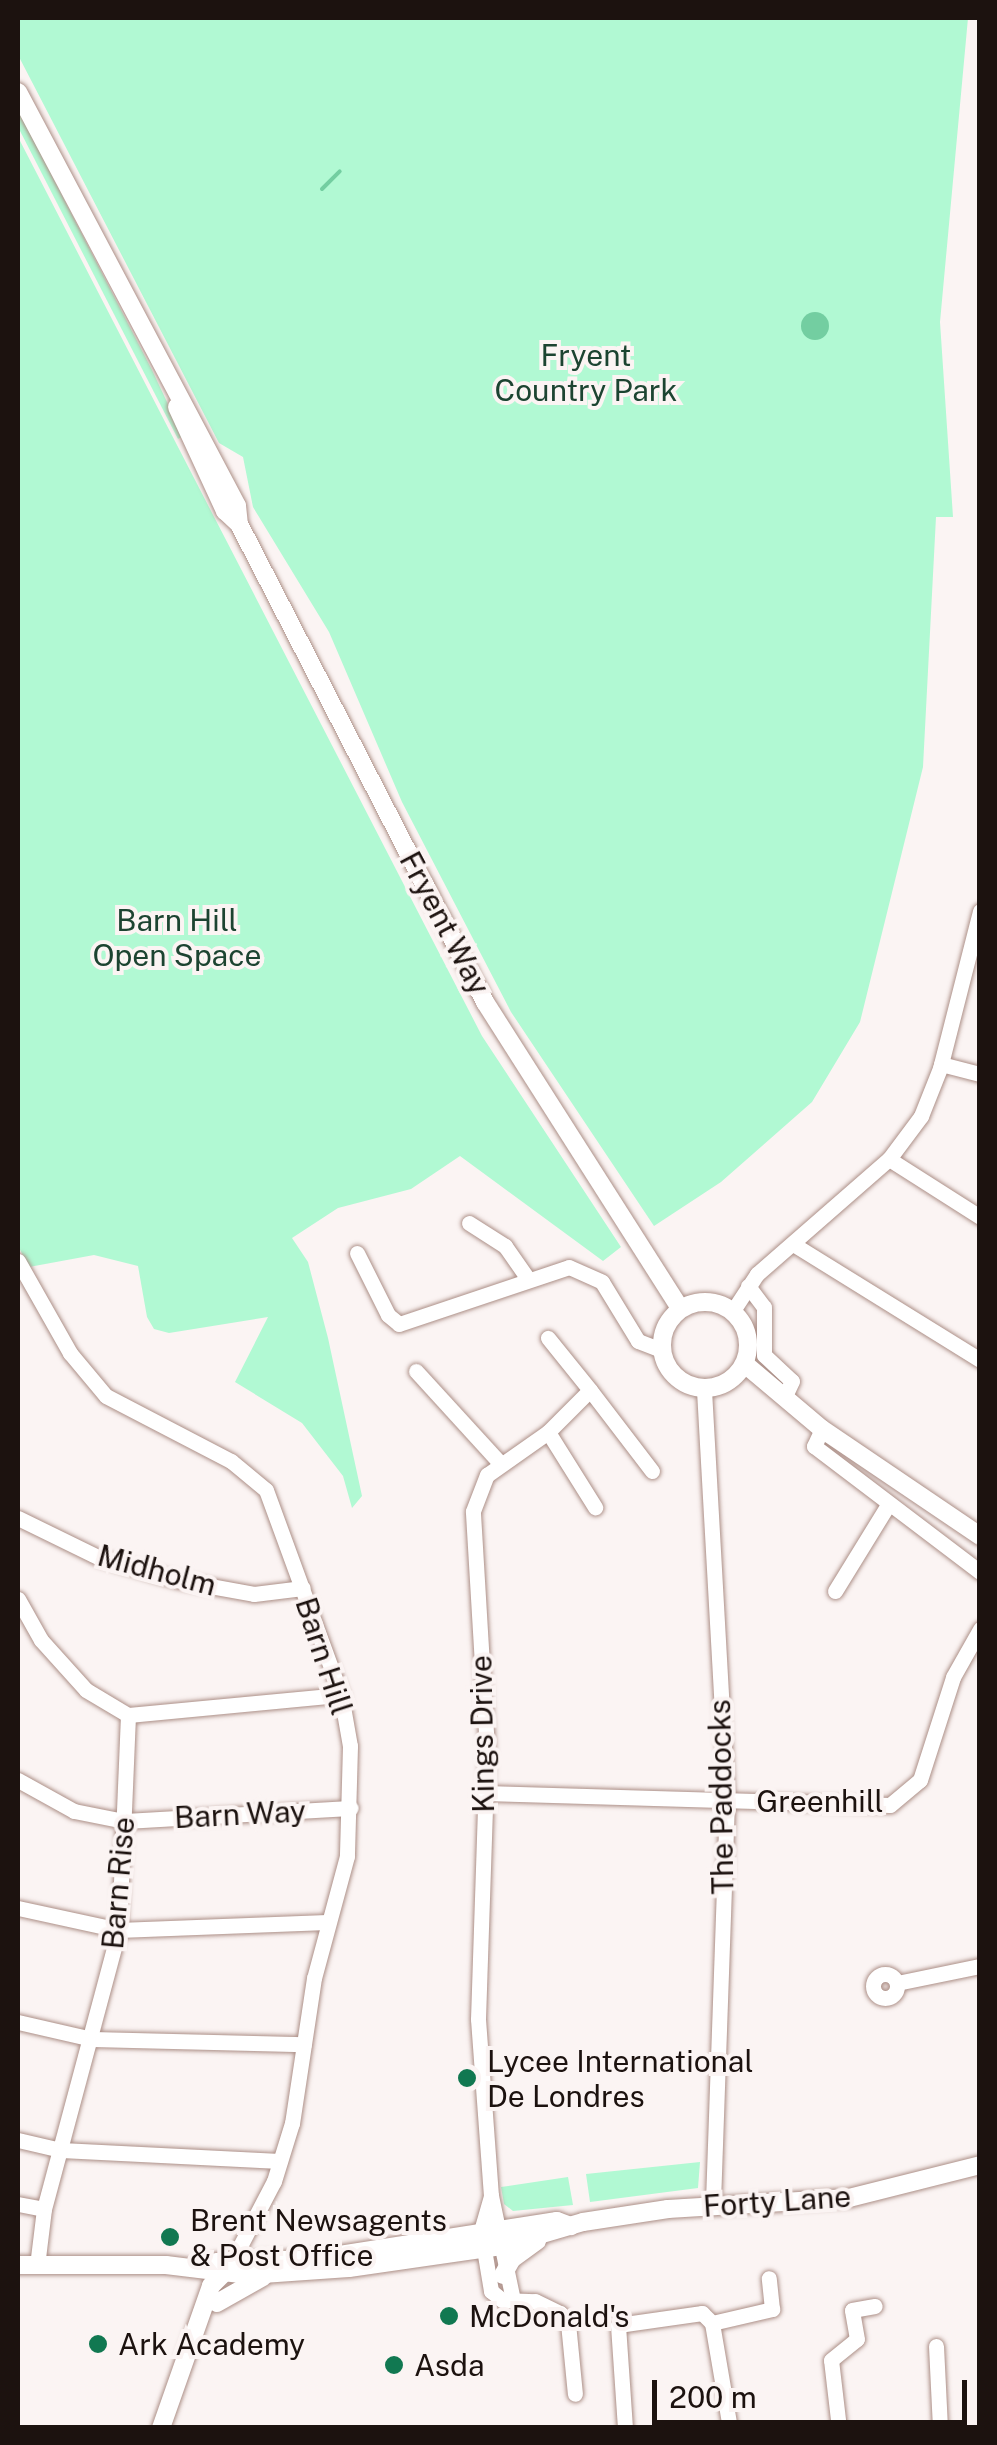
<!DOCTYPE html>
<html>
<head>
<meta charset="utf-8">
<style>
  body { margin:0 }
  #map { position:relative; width:997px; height:2445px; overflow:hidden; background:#fbf4f3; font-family:"Public Sans",sans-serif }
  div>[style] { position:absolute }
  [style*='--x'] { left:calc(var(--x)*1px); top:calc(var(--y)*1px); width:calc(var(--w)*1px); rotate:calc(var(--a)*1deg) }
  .green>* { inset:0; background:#b1f9d3 }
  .water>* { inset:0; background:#73cea1 }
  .round { border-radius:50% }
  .stream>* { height:4px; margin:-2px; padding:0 2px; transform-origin:2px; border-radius:2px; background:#73cea1 }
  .roads { filter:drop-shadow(0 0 2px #ac8f87) drop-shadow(0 0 2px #ac8f87) }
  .minor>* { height:15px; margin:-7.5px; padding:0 7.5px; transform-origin:7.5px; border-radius:7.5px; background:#fff }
  .minor>.ring { margin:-7.5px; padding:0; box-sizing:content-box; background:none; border:15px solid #fff; border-radius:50% }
  .major>* { height:18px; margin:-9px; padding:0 9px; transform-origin:9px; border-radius:9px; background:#fff }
  .major>.ring { margin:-9px; padding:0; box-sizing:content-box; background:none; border:18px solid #fff; border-radius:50% }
  .dots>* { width:28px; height:28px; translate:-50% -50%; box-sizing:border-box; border:5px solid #fbf4f3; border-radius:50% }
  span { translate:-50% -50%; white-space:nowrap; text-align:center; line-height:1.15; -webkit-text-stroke:8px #fbf4f3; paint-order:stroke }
  .park-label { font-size:30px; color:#1c4431 }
  .street-label { font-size:30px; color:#1c120f }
  .poi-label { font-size:30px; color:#1c120f }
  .left { translate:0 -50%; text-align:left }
  .frame { position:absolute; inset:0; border:20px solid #1c120f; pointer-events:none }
  .scale { position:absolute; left:652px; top:2380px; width:315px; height:45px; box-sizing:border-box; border:5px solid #1c120f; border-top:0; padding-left:12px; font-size:30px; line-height:35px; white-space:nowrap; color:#1c120f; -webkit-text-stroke:8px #fbf4f3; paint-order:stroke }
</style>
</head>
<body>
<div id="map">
  <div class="green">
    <i style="clip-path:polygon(18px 18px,968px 18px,940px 322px,953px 517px,936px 517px,923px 767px,860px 1022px,812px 1102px,721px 1182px,654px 1226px,511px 1012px,402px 802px,329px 632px,253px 507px,243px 457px,219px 443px,18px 55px)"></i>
    <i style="clip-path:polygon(18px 110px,152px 370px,183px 436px,178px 439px,18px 127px)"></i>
    <i style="clip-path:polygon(18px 137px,482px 1036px,621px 1247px,603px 1261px,460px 1156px,411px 1189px,338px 1208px,292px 1238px,308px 1262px,328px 1338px,362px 1496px,352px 1508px,343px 1476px,302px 1423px,235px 1382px,268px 1317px,169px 1333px,154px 1329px,147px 1317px,138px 1266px,94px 1255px,29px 1267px,18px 1246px)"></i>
    <i style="clip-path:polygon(700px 2162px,698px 2188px,590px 2202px,586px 2174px)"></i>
    <i style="clip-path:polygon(568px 2177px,573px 2205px,513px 2211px,504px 2204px,501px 2187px)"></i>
  </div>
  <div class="water">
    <i class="round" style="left:801px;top:312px;width:28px;height:28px"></i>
  </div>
  <div class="stream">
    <i style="--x:322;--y:189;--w:25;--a:-45"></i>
  </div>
  <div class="roads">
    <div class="minor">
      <i style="--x:941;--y:1064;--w:40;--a:14.4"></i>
      <i style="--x:889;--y:1159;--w:108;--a:32.5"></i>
      <i style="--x:469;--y:1223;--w:43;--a:32.6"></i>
      <i style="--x:505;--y:1246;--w:40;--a:55.1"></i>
      <i style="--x:793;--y:1244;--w:220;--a:31.8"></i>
      <i style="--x:357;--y:1253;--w:69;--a:63.4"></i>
      <i style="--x:388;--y:1315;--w:14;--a:39"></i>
      <i style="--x:399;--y:1324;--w:179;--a:-18.5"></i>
      <i style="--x:569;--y:1267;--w:36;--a:24"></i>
      <i style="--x:602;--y:1282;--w:69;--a:58.6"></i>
      <i style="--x:638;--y:1341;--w:25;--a:21"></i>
      <i style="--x:18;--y:1261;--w:106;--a:60.5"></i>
      <i style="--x:70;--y:1353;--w:56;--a:50.1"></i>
      <i style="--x:106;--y:1396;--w:141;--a:27.5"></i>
      <i style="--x:231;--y:1461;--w:45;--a:39.6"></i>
      <i style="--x:266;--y:1490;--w:218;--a:69.9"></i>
      <i style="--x:341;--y:1695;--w:52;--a:80"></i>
      <i style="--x:350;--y:1746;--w:110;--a:91.6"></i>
      <i style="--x:347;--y:1856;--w:126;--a:105.1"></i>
      <i style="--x:314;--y:1978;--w:147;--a:98.6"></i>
      <i style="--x:292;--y:2123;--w:61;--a:107.2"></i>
      <i style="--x:274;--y:2181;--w:97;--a:117.6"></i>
      <i style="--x:748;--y:1286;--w:26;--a:53"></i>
      <i style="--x:764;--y:1307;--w:48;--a:90"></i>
      <i style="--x:764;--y:1355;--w:38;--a:43"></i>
      <i style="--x:792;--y:1381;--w:17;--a:115"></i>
      <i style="--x:734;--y:1309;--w:42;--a:-56.7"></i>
      <i style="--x:757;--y:1274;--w:175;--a:-41.1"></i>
      <i style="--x:889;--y:1159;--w:54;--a:-53.3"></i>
      <i style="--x:921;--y:1116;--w:52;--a:-68.4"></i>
      <i style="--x:940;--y:1068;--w:162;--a:-75.7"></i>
      <i style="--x:416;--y:1371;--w:125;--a:47.6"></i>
      <i style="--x:590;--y:1390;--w:102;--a:52.6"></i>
      <i style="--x:704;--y:1390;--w:412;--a:86.8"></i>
      <i style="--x:727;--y:1801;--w:403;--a:92"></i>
      <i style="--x:822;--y:1429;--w:19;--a:115"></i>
      <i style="--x:814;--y:1446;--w:208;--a:37.2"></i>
      <i style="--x:548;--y:1432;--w:89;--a:57.9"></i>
      <i style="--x:18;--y:1518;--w:91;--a:26"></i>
      <i style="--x:100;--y:1558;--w:80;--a:15.9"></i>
      <i style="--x:177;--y:1580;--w:78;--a:10.3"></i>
      <i style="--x:254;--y:1594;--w:49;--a:-7"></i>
      <i style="--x:835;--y:1591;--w:101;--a:-58.4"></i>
      <i style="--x:18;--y:1599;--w:47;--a:60.7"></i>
      <i style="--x:41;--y:1640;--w:67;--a:48"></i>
      <i style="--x:86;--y:1690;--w:49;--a:30.8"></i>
      <i style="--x:128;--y:1715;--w:214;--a:-5.4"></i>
      <i style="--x:18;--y:1780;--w:64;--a:29"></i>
      <i style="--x:74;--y:1811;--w:51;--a:11.3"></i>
      <i style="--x:124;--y:1821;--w:227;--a:-3.3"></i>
      <i style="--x:485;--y:1793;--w:405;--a:1.7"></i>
      <i style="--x:890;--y:1805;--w:39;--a:-40"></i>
      <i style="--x:920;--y:1780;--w:108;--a:-72.2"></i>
      <i style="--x:953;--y:1677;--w:55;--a:-60.6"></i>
      <i style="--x:18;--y:1908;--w:103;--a:12.3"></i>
      <i style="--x:119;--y:1930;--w:207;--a:-2.2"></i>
      <i class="ring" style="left:873px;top:1974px;width:9px;height:9px"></i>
      <i style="--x:897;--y:1983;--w:85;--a:-11.6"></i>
      <i style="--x:18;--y:2022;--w:76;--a:12.9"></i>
      <i style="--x:92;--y:2039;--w:212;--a:1.4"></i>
      <i style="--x:18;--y:2140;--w:44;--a:13.1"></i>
      <i style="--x:61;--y:2150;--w:219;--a:2.9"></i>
      <i style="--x:491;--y:2196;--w:177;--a:-94.2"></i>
      <i style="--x:478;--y:2019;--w:270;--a:-88.1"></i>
      <i style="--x:487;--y:1749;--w:238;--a:-93.4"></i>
      <i style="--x:473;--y:1511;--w:39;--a:-69"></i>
      <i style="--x:487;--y:1475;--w:75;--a:-35.2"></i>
      <i style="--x:548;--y:1432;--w:59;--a:-45"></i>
      <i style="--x:590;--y:1390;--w:67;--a:-128.9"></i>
      <i style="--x:18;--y:2204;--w:26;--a:11"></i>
      <i style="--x:37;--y:2266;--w:57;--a:-83"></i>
      <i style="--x:44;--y:2209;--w:289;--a:-75"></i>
      <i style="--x:119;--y:1930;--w:215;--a:-87.6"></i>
      <i style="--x:513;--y:2300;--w:106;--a:-101.9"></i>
      <i style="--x:491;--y:2196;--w:36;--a:106"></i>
      <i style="--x:481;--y:2231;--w:61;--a:80.5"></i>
      <i style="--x:491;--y:2291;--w:14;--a:39"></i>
      <i style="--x:502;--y:2300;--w:33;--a:2"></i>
      <i style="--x:535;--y:2301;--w:28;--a:26"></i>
      <i style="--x:560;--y:2313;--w:13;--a:51"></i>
      <i style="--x:568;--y:2323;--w:71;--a:84.4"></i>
      <i style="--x:712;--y:2323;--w:62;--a:-13.1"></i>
      <i style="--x:772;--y:2309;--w:31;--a:-96"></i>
      <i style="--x:936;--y:2346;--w:82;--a:87.2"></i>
      <i style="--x:625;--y:2428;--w:103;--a:-93.9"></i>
      <i style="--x:618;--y:2325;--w:85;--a:-8.1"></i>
      <i style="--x:702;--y:2313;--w:14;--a:45"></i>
      <i style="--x:712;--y:2323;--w:107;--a:80.3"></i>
      <i style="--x:839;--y:2428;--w:68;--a:-96.7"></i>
      <i style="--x:831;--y:2360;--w:33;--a:-39"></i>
      <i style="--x:857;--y:2339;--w:29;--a:-100"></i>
      <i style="--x:852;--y:2310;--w:23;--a:-10"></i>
    </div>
    <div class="major">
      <i style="--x:18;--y:92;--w:468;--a:62.1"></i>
      <i style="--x:237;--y:506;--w:18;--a:84"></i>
      <i style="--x:239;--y:524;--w:538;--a:62.77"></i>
      <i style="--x:485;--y:1002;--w:361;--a:57.5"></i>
      <i style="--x:177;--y:407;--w:115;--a:65.2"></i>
      <i style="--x:225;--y:511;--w:19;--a:43"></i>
      <i class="ring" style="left:662px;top:1302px;width:68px;height:68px"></i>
      <i style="--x:746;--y:1365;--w:99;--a:40.1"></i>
      <i style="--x:822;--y:1429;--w:191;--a:34.1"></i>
      <i style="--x:216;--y:2262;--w:98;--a:-1.8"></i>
      <i style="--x:314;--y:2259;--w:246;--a:-8.9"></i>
      <i style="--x:557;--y:2221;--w:15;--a:20"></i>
      <i style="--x:18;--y:2265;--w:148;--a:0"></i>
      <i style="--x:166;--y:2265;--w:83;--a:7"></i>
      <i style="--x:248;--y:2275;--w:101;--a:-4"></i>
      <i style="--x:349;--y:2268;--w:154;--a:-8.2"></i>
      <i style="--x:501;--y:2246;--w:85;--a:-16.3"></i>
      <i style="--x:583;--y:2222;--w:86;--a:-8.7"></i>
      <i style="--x:668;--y:2209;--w:181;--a:-3.5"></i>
      <i style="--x:849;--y:2198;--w:135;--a:-14.1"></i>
      <i style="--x:503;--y:2275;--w:18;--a:-61"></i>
      <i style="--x:512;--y:2259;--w:31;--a:-36"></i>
      <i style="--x:217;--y:2303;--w:53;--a:-29.5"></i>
      <i style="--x:161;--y:2428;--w:151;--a:-70.6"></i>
      <i style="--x:211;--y:2286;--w:17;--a:-45"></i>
    </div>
  </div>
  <div class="dots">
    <i style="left:467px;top:2078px;background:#117851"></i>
    <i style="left:170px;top:2237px;background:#117851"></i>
    <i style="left:449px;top:2316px;background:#117851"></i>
    <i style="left:98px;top:2344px;background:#117851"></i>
    <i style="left:394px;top:2365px;background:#117851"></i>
  </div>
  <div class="park-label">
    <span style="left:586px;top:372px">Fryent<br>Country Park</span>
    <span style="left:177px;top:937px">Barn Hill<br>Open Space</span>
  </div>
  <div class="street-label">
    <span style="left:445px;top:923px;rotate:62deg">Fryent Way</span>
    <span style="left:157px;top:1570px;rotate:15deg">Midholm</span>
    <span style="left:324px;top:1656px;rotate:72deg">Barn Hill</span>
    <span style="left:482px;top:1734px;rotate:-91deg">Kings Drive</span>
    <span style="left:721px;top:1797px;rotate:-91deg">The Paddocks</span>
    <span style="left:820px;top:1801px">Greenhill</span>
    <span style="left:240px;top:1814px;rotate:-3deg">Barn Way</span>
    <span style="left:118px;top:1883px;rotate:-85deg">Barn Rise</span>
    <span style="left:777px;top:2201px;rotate:-4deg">Forty Lane</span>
  </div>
  <div class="poi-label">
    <span class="left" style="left:487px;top:2078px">Lycee International<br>De Londres</span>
    <span class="left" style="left:190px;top:2237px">Brent Newsagents<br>&amp; Post Office</span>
    <span class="left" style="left:469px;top:2316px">McDonald's</span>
    <span class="left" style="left:118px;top:2344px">Ark Academy</span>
    <span class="left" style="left:414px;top:2365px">Asda</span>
  </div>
  <div class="frame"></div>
  <div class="scale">200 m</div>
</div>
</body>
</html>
